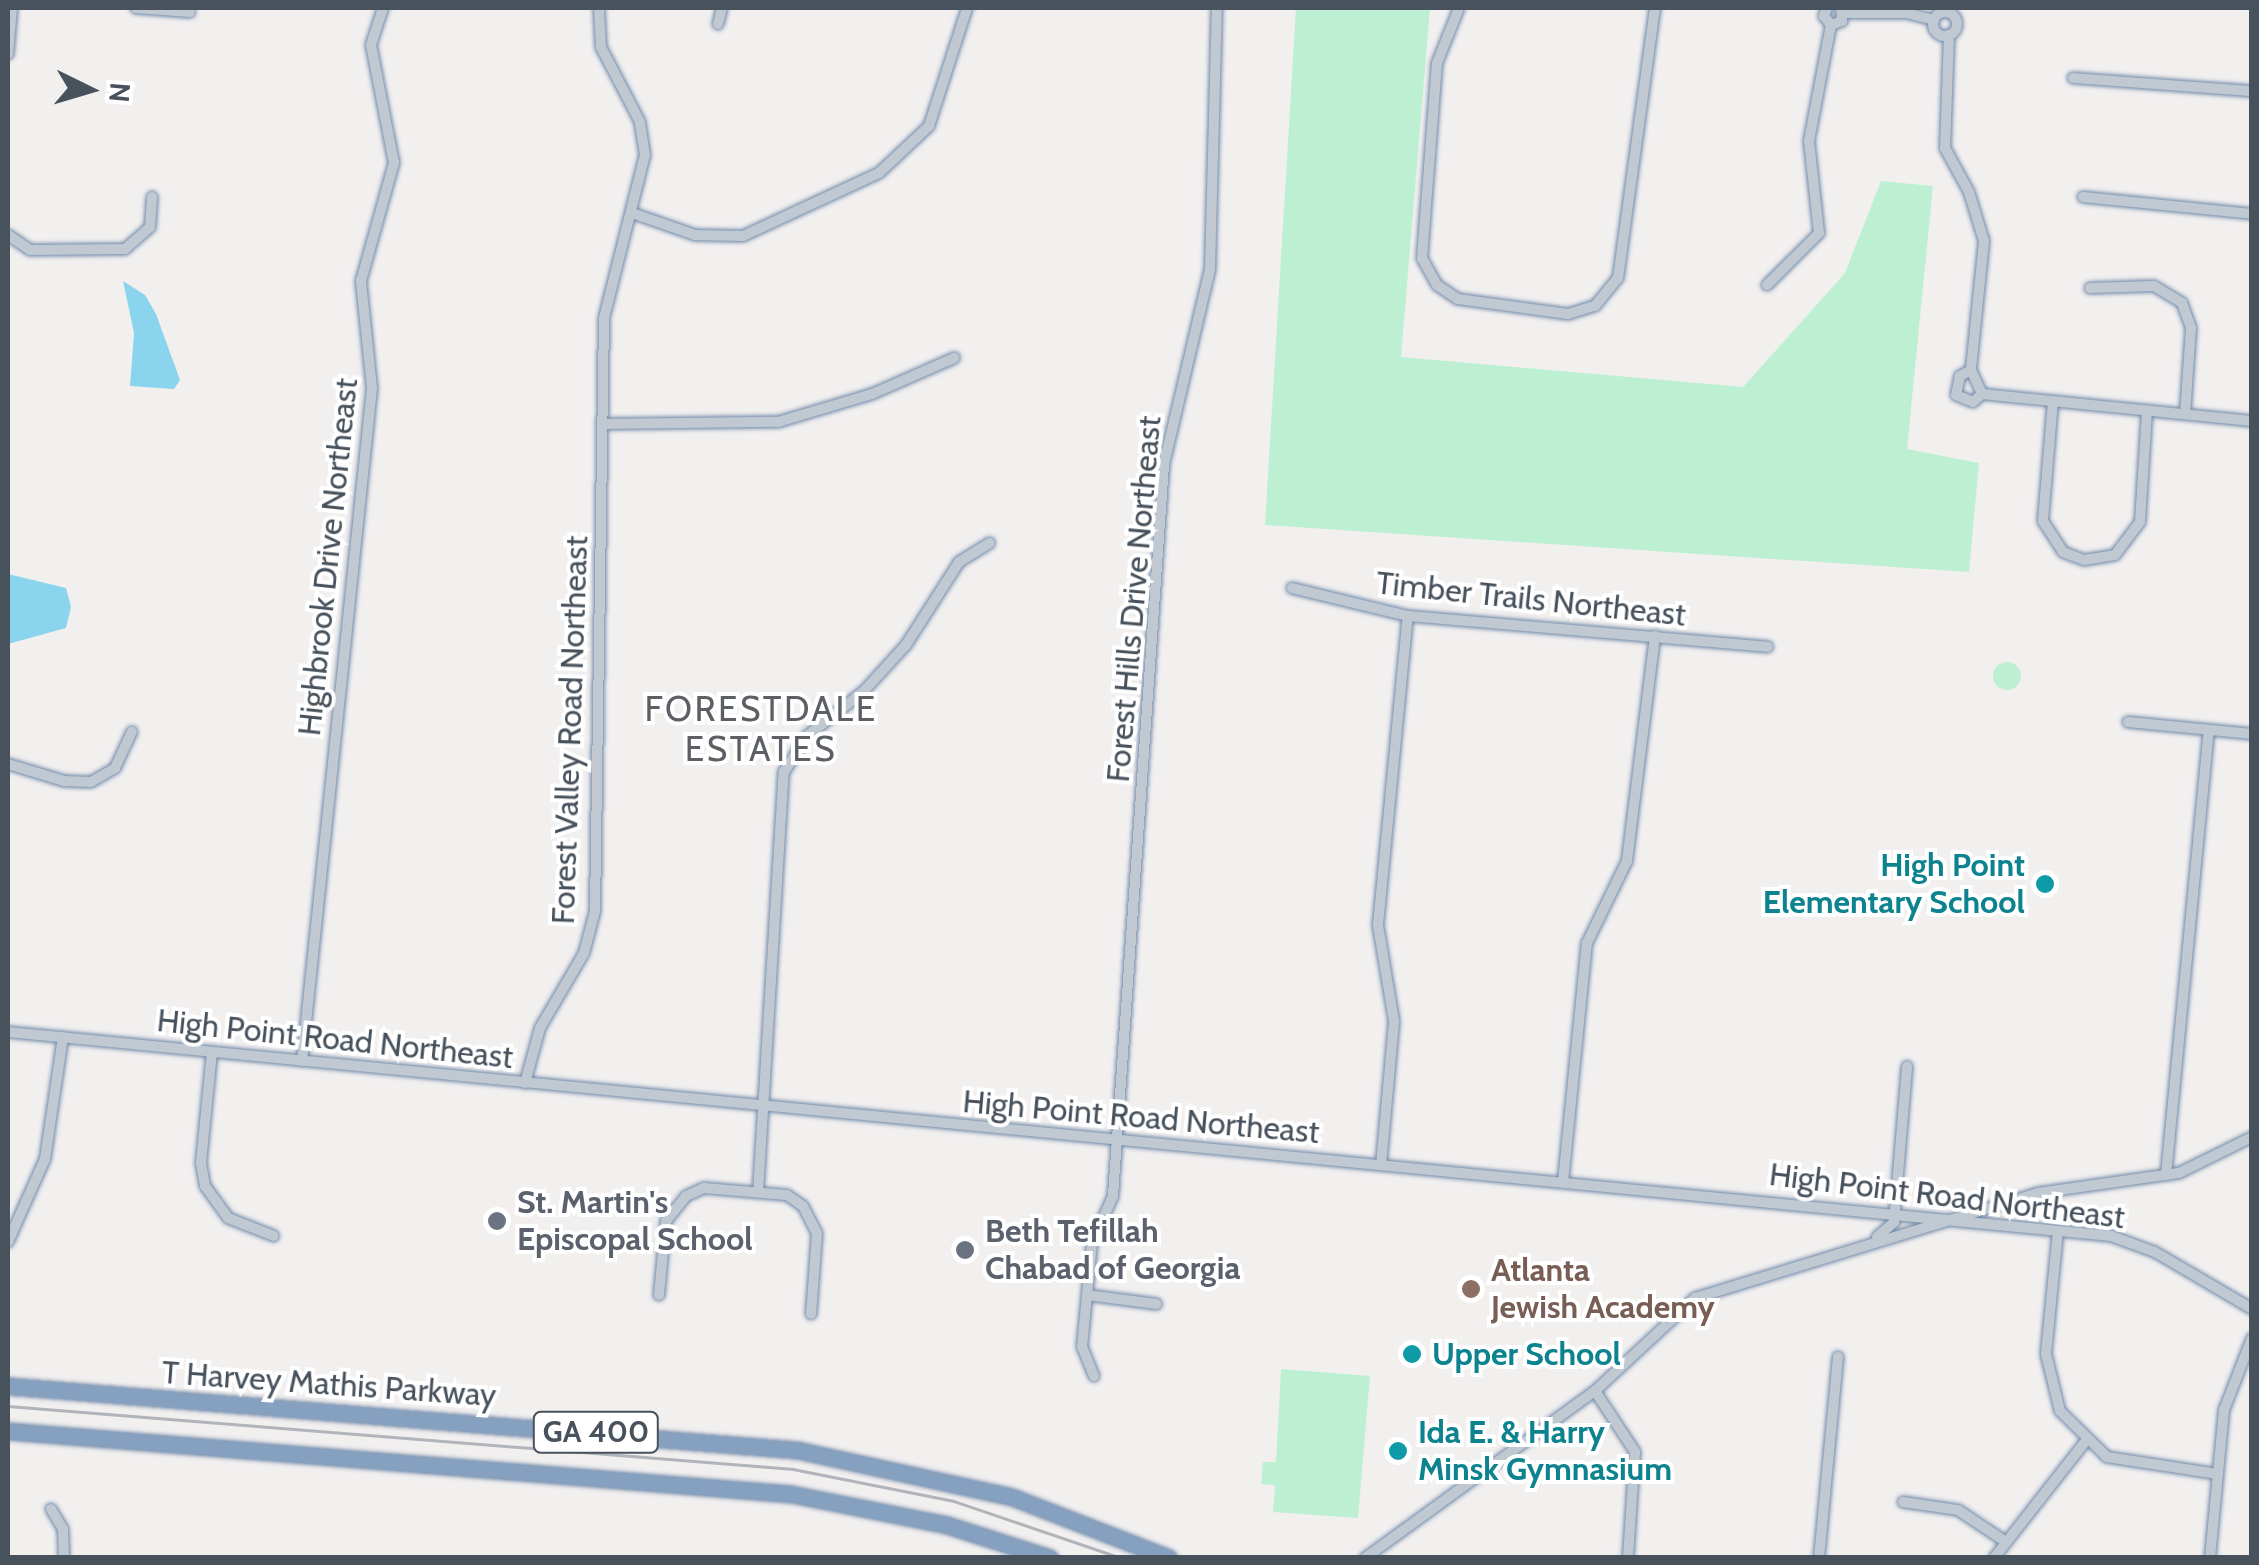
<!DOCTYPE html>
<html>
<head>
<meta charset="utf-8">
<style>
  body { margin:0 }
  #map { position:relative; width:2259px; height:1565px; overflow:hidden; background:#f2efef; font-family:Cabin,sans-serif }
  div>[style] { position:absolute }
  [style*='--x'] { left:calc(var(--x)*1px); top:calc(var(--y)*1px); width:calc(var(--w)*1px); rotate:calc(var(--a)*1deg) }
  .green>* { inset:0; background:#bdf0d2 }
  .round { border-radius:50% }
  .water>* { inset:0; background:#8ad5ed }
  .roads { filter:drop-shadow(0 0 2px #718baa) drop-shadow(0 0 2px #718baa) }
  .minor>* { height:10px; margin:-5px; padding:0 5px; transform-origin:5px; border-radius:5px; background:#c0c9d1 }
  .minor>.ring { margin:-5px; padding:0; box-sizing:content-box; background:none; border:10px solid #c0c9d1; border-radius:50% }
  .highway>* { height:15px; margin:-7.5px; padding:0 7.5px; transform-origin:7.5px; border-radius:7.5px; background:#86a0bf }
  .rail>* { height:2.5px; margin:-1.25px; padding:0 1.25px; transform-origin:1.25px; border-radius:1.25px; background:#b1b4ba }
  .dots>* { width:28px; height:28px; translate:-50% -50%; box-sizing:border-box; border:5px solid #fff; border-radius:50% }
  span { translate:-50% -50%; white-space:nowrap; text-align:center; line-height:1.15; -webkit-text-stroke:8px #fff; paint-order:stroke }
  .shield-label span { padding:2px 8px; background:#fff; border:2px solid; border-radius:8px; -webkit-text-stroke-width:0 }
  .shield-label { font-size:30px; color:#47525d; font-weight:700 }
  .street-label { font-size:32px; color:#47525d }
  .culture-label { font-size:32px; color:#0d838f; font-weight:700 }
  .right { translate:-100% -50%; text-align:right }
  .left { translate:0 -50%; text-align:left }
  .worship-label { font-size:32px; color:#5b616d; font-weight:700 }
  .education-label { font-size:32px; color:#785e54; font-weight:700 }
  .neighbourhood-label { font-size:35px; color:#5c5f64; letter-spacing:2.5px }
  .frame { position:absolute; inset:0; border:10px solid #47525d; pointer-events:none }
  .north { position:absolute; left:40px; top:40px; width:100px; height:100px; -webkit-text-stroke:8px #fff; paint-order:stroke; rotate:95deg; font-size:28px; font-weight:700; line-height:40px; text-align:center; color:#47525d }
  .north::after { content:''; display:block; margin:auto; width:35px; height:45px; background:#47525d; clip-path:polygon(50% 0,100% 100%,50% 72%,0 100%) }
</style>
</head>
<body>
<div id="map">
  <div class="green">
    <i style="clip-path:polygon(1296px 8px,1430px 8px,1401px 357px,1743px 387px,1845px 273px,1881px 181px,1933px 186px,1907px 449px,1979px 463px,1969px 572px,1265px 525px)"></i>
    <i class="round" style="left:1993px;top:662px;width:28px;height:28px"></i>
    <i style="clip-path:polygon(1281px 1369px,1370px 1376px,1358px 1518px,1273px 1512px,1275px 1485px,1261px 1484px,1263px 1462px,1276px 1462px)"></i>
  </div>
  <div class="water">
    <i style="clip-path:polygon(123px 281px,145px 295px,156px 314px,180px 380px,174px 389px,130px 386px,134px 333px)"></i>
    <i style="clip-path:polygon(8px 574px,66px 588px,71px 607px,66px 628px,8px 644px)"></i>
  </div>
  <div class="roads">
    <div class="minor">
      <i style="--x:136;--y:8;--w:54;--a:4.2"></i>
      <i style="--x:1459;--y:8;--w:59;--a:111.8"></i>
      <i style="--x:1437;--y:63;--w:196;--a:94.4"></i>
      <i style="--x:1422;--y:258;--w:31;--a:61"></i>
      <i style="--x:1437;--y:285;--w:25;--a:34"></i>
      <i style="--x:1458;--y:299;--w:111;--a:7.8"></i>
      <i style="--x:1568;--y:314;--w:28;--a:-17"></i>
      <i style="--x:1595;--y:306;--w:36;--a:-51"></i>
      <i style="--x:1618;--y:278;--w:273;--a:-82.2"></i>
      <i style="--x:1827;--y:8;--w:9;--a:111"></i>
      <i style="--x:1824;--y:16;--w:11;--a:52"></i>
      <i style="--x:1831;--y:25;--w:12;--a:-20"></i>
      <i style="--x:1842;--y:21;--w:13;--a:-94"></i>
      <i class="ring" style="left:1933px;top:12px;width:14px;height:14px"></i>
      <i style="--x:1844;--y:13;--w:62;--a:0"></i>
      <i style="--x:1906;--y:13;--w:29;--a:14"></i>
      <i style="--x:718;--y:24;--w:16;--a:-76"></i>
      <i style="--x:1949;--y:35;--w:113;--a:92"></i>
      <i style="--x:1945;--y:148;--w:50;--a:61.4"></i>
      <i style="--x:1969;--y:192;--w:51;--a:73"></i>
      <i style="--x:1984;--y:241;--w:130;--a:95.8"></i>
      <i style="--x:1971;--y:370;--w:26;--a:65"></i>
      <i style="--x:8;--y:54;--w:46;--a:-85"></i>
      <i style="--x:2073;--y:78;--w:179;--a:4.2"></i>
      <i style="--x:2083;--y:197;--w:170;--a:5.7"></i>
      <i style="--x:632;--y:213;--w:67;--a:19.2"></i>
      <i style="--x:695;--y:235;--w:48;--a:1.2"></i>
      <i style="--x:743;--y:236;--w:150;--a:-24.9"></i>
      <i style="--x:879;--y:173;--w:69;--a:-43.2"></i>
      <i style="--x:929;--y:126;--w:124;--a:-72.1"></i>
      <i style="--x:8;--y:235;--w:27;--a:34"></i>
      <i style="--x:30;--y:250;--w:95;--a:-0.6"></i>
      <i style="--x:125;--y:249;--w:33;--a:-41"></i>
      <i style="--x:150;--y:227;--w:30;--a:-86"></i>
      <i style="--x:1767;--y:285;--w:74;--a:-45"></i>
      <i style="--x:1819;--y:233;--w:93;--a:-96.2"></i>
      <i style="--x:1809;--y:141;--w:118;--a:-79.3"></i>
      <i style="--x:2090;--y:288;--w:64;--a:-1.8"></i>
      <i style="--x:2154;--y:286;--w:33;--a:31"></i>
      <i style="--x:2182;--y:303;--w:27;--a:70"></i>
      <i style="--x:2191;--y:328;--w:86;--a:94"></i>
      <i style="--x:1971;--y:370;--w:13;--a:151"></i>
      <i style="--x:1960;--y:376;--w:19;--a:102"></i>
      <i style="--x:1956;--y:395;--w:18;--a:22"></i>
      <i style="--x:1973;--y:402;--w:12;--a:-42"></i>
      <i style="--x:1982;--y:394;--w:271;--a:5.7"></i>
      <i style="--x:2053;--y:401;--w:120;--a:94.8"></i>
      <i style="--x:2043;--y:521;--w:37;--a:57"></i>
      <i style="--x:2063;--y:552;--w:22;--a:21"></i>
      <i style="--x:2084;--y:560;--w:31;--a:-9"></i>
      <i style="--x:2115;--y:555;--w:41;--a:-52.9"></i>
      <i style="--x:2140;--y:522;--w:112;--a:-86.4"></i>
      <i style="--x:603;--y:424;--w:175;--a:-0.7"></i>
      <i style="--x:778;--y:422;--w:98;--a:-16.6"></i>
      <i style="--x:872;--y:394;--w:90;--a:-23.7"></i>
      <i style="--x:1292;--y:588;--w:119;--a:13.6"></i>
      <i style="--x:1408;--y:616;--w:361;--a:4.9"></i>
      <i style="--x:2128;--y:722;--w:125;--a:5.5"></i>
      <i style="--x:8;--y:764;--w:59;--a:16.9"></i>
      <i style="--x:64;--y:781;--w:27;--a:2"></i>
      <i style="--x:91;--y:782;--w:28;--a:-30"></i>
      <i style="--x:115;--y:768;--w:40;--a:-65"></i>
      <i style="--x:8;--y:1032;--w:2113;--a:5.54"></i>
      <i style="--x:2111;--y:1236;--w:47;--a:20"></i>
      <i style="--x:2155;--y:1252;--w:113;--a:30.4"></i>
      <i style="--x:212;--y:1052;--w:112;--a:95.7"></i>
      <i style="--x:201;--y:1163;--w:23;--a:80"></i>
      <i style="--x:205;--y:1186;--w:39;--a:54"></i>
      <i style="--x:228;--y:1218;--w:49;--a:21.4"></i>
      <i style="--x:302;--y:1061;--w:677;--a:-84.06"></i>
      <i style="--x:372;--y:388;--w:108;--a:-95.9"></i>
      <i style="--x:361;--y:281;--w:123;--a:-74.4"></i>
      <i style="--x:394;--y:163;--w:120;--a:-101"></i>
      <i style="--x:371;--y:45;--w:39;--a:-72"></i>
      <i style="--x:525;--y:1083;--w:57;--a:-74.7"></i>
      <i style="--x:540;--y:1028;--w:87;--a:-59.6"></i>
      <i style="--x:584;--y:953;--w:43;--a:-75.3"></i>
      <i style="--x:595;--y:911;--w:593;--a:-89.13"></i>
      <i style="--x:604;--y:318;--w:168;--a:-75.9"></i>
      <i style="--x:645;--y:155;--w:33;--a:-99"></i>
      <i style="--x:640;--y:122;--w:85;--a:-117.5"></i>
      <i style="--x:601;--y:47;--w:39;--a:-93"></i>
      <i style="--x:1381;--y:1165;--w:145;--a:-84.8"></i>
      <i style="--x:1394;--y:1021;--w:97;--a:-99.5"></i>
      <i style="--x:1378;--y:925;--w:310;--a:-84.5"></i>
      <i style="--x:2166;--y:1175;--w:446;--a:-84.5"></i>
      <i style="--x:1563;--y:1182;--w:240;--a:-84.3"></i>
      <i style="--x:1587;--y:943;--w:91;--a:-64"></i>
      <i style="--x:1627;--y:861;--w:227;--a:-82.9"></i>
      <i style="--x:758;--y:1192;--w:421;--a:-86.5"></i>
      <i style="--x:784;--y:772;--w:43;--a:-57.4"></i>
      <i style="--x:807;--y:736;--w:73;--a:-38.3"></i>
      <i style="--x:864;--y:691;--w:62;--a:-47.6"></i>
      <i style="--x:906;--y:645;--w:98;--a:-57.4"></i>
      <i style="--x:959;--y:562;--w:36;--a:-32"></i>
      <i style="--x:2058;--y:1231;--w:124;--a:95.6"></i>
      <i style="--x:2046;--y:1354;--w:59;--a:76.2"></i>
      <i style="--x:2060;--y:1411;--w:66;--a:44.4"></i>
      <i style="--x:2107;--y:1457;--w:112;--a:8.7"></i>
      <i style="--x:1877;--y:1237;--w:23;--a:-41"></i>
      <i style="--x:1894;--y:1222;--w:156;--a:-85.2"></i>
      <i style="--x:8;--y:1242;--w:91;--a:-66"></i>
      <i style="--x:45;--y:1159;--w:123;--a:-81.6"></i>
      <i style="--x:659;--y:1295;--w:74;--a:-84.6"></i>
      <i style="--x:666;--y:1221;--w:32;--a:-51"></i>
      <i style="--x:686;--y:1196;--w:20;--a:-24"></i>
      <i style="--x:704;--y:1188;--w:83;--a:4.8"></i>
      <i style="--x:787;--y:1195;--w:19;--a:35"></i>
      <i style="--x:803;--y:1206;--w:30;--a:63"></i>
      <i style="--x:817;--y:1233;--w:81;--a:94.2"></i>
      <i style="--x:1087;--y:1295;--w:70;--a:7.4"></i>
      <i style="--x:1094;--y:1376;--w:31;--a:-112"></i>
      <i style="--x:1082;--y:1347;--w:104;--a:-84.5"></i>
      <i style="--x:1092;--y:1243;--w:51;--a:-65.9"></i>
      <i style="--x:1113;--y:1196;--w:734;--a:-86.01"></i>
      <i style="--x:1164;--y:464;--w:200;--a:-76.7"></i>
      <i style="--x:1210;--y:269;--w:261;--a:-88.5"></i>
      <i style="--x:1595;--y:1391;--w:73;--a:56.7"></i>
      <i style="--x:1635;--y:1452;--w:106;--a:93.8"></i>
      <i style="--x:1903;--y:1502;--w:56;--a:8.3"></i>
      <i style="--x:1958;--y:1510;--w:54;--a:33.7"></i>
      <i style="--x:51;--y:1509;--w:23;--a:59"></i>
      <i style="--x:63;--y:1529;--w:29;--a:88"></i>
      <i style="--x:1365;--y:1558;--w:284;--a:-36"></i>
      <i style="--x:1595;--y:1391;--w:137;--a:-42.9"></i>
      <i style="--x:1695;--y:1298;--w:359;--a:-17"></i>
      <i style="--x:2038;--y:1193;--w:142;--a:-8.1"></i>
      <i style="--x:2179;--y:1173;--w:81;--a:-26.3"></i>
      <i style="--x:1819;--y:1558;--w:202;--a:-84.6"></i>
      <i style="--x:1994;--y:1558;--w:147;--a:-51.9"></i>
      <i style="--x:2210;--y:1558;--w:149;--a:-84.6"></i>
      <i style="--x:2224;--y:1410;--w:77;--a:-68.7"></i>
    </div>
    <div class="highway">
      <i style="--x:8;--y:1386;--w:792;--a:4.64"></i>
      <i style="--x:797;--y:1450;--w:220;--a:12.3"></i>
      <i style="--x:1012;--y:1497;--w:168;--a:21.2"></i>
      <i style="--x:8;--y:1431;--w:786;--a:4.6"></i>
      <i style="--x:791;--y:1494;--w:159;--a:11.2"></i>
      <i style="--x:947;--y:1525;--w:108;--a:17.8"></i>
    </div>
  </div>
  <div class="rail">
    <i style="--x:8;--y:1406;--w:788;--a:4.59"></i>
    <i style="--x:793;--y:1469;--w:164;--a:11.2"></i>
    <i style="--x:954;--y:1501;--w:176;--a:18.8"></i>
  </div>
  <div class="dots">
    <i style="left:2045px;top:884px;background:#0f9aa8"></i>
    <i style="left:497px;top:1221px;background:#6b7280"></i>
    <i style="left:965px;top:1250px;background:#6b7280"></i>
    <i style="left:1471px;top:1289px;background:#8d6e63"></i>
    <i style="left:1412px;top:1354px;background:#0f9aa8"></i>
    <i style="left:1398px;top:1451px;background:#0f9aa8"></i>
  </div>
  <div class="shield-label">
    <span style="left:596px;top:1432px">GA 400</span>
  </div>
  <div class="street-label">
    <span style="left:328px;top:557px;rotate:-84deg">Highbrook Drive Northeast</span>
    <span style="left:1134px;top:599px;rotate:-85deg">Forest Hills Drive Northeast</span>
    <span style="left:1531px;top:599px;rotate:6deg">Timber Trails Northeast</span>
    <span style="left:570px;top:730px;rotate:-88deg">Forest Valley Road Northeast</span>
    <span style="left:335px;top:1039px;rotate:6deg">High Point Road Northeast</span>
    <span style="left:1141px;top:1117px;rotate:5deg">High Point Road Northeast</span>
    <span style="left:1947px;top:1196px;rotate:7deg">High Point Road Northeast</span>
    <span style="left:329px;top:1384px;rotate:4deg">T Harvey Mathis Parkway</span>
  </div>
  <div class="culture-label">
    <span class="right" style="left:2025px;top:884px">High Point<br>Elementary School</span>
    <span class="left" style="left:1432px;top:1354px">Upper School</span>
    <span class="left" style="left:1418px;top:1451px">Ida E. &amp; Harry<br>Minsk Gymnasium</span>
  </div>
  <div class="worship-label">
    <span class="left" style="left:517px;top:1221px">St. Martin's<br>Episcopal School</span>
    <span class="left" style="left:985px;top:1250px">Beth Tefillah<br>Chabad of Georgia</span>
  </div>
  <div class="education-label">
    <span class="left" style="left:1491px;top:1289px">Atlanta<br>Jewish Academy</span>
  </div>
  <div class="neighbourhood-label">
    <span style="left:761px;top:729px">FORESTDALE<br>ESTATES</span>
  </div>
  <div class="frame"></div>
  <div class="north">N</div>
</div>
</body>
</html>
